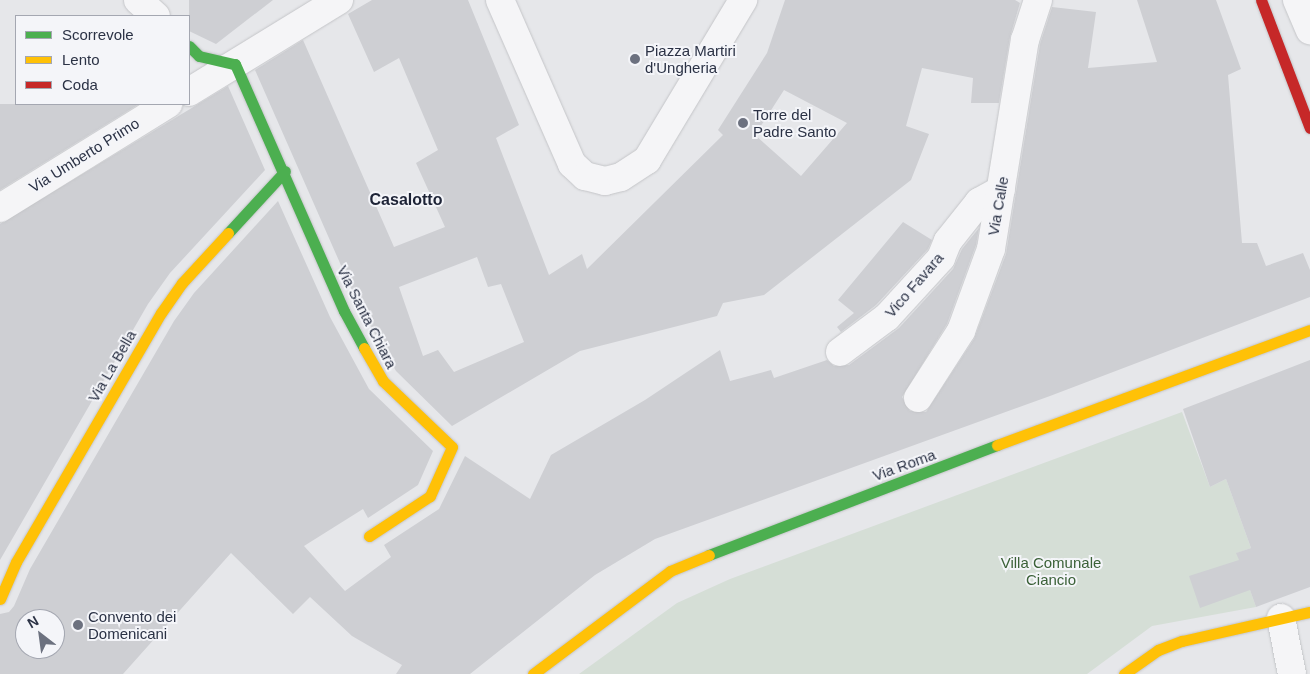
<!DOCTYPE html>
<html>
<head>
<meta charset="utf-8">
<style>
  body { margin:0 }
  #map { position:relative; width:1310px; height:674px; overflow:hidden; background:#e6e7ea; font-family:Helvetica,sans-serif }
  div>[style] { position:absolute }
  [style*='--x'] { left:calc(var(--x)*1px); top:calc(var(--y)*1px); width:calc(var(--w)*1px); rotate:calc(var(--a)*1deg) }
  .green>* { inset:0; background:#d5ded6 }
  .building>* { inset:0; background:#cecfd3 }
  .roads { filter:drop-shadow(0 0 1px #c4c5c8) drop-shadow(0 0 1px #c4c5c8) }
  .street>* { height:28px; margin:-14px; padding:0 14px; transform-origin:14px; border-radius:14px; background:#f5f5f7 }
  .fast>* { height:11px; margin:-5.5px; padding:0 5.5px; transform-origin:5.5px; border-radius:5.5px; background:#4caf50 }
  .slow>* { height:11px; margin:-5.5px; padding:0 5.5px; transform-origin:5.5px; border-radius:5.5px; background:#ffc107 }
  .jam>* { height:11px; margin:-5.5px; padding:0 5.5px; transform-origin:5.5px; border-radius:5.5px; background:#c62828 }
  .dots>* { width:14px; height:14px; translate:-50% -50%; box-sizing:border-box; border:2px solid #f4f5f9; border-radius:50% }
  span { translate:-50% -50%; white-space:nowrap; text-align:center; line-height:1.15; -webkit-text-stroke:4px #f4f5f9; paint-order:stroke }
  .poi-label { font-size:15px; color:#2b3245 }
  .left { translate:0 -50%; text-align:left }
  .street-label { font-size:15px; color:#2b3245 }
  .park-label { font-size:15px; color:#3b6138 }
  .neighbourhood-label { font-size:16px; color:#1d2336; font-weight:700 }
  .legend { position:absolute; left:15px; top:15px; width:175px; height:90px; box-sizing:border-box; background:#f4f5f9; border:1px solid #a4a7b1; margin:0; padding:6px 9px; list-style:none; font-size:15px; color:#2b3245 }
  .legend li { display:flex; align-items:center; gap:10px; height:25px }
  .legend b { width:25px; border:1px solid #a4a7b1 }
  .north { position:absolute; left:15px; top:609px; width:50px; height:50px; box-sizing:border-box; background:#f4f5f9; border:1px solid #a4a7b1; border-radius:50%; rotate:330deg; font-size:14px; font-weight:700; line-height:20px; text-align:center; color:#2b3245 }
  .north::after { content:''; display:block; margin:auto; width:18px; height:22px; background:#6c717f; clip-path:polygon(50% 0,100% 100%,50% 72%,0 100%) }
</style>
</head>
<body>
<div id="map">
  <div class="green">
    <i style="clip-path:polygon(1182px 412px,1210px 487px,1226px 479px,1251px 548px,1237px 553px,1256px 607px,1152px 626px,1087px 674px,579px 674px,677px 603px,730px 579px)"></i>
  </div>
  <div class="building">
    <i style="clip-path:polygon(189px 0,273px 0,216px 44px,189px 31px)"></i>
    <i style="clip-path:polygon(evenodd,372px 0,468px 0,519px 125px,496px 138px,549px 275px,582px 254px,587px 269px,723px 135px,718px 130px,767px 53px,785px 0,1015px 0,1020px 3px,1010px 37px,999px 103px,971px 103px,973px 78px,922px 68px,906px 126px,929px 134px,911px 180px,764px 295px,723px 303px,717px 316px,580px 351px,452px 426px,396px 371px,358px 304px,255px 70px,303px 40px,394px 247px,445px 227px,416px 163px,438px 150px,399px 58px,374px 72px,348px 14px,372px 0,784px 90px,847px 123px,801px 176px,755px 135px,784px 90px,372px 0,477px 257px,488px 287px,501px 284px,524px 342px,454px 372px,438px 350px,423px 356px,399px 287px,477px 257px)"></i>
    <i style="clip-path:polygon(evenodd,1137px 0,1216px 0,1241px 69px,1228px 75px,1242px 243px,1257px 243px,1266px 266px,1303px 253px,1310px 270px,1310px 297px,1050px 396px,655px 539px,595px 575px,470px 674px,396px 674px,402px 665px,352px 636px,310px 597px,293px 614px,231px 553px,123px 674px,0 674px,0 614px,9px 612px,14px 606px,30px 569px,174px 321px,194px 293px,278px 201px,330px 317px,369px 389px,433px 451px,418px 485px,368px 518px,363px 509px,304px 546px,345px 591px,391px 557px,384px 545px,439px 509px,465px 456px,530px 499px,551px 455px,645px 400px,720px 350px,730px 381px,771px 370px,774px 378px,827px 360px,834px 366px,849px 365px,899px 328px,953px 269px,962px 249px,979px 228px,976px 245px,947px 324px,902px 397px,910px 411px,926px 412px,974px 339px,1006px 254px,1040px 44px,1052px 7px,1096px 12px,1088px 68px,1157px 62px,1137px 0,25px 619px,55px 619px,55px 649px,25px 649px,25px 619px)"></i>
    <i style="clip-path:polygon(228px 86px,265px 170px,170px 273px,148px 304px,0 560px,0 224px)"></i>
    <i style="clip-path:polygon(0 104px,139px 104px,0 190px)"></i>
    <i style="clip-path:polygon(903px 222px,932px 240px,928px 249px,876px 305px,841px 332px,837px 327px,854px 313px,838px 300px)"></i>
    <i style="clip-path:polygon(1310px 360px,1310px 587px,1256px 607px,1250px 590px,1200px 608px,1189px 576px,1239px 560px,1236px 553px,1251px 548px,1226px 479px,1210px 487px,1183px 409px)"></i>
  </div>
  <div class="roads">
    <div class="street">
      <i style="--x:138;--y:0;--w:24;--a:42"></i>
      <i style="--x:500;--y:0;--w:179;--a:66.3"></i>
      <i style="--x:572;--y:164;--w:18;--a:43"></i>
      <i style="--x:585;--y:176;--w:21;--a:14"></i>
      <i style="--x:605;--y:181;--w:16;--a:-14"></i>
      <i style="--x:621;--y:177;--w:31;--a:-33"></i>
      <i style="--x:647;--y:160;--w:187;--a:-59"></i>
      <i style="--x:1297;--y:0;--w:33;--a:67"></i>
      <i style="--x:189;--y:92;--w:176;--a:-31.5"></i>
      <i style="--x:0;--y:208;--w:198;--a:-31.8"></i>
      <i style="--x:840;--y:352;--w:59;--a:-36.7"></i>
      <i style="--x:887;--y:317;--w:80;--a:-47.5"></i>
      <i style="--x:941;--y:258;--w:18;--a:-68"></i>
      <i style="--x:948;--y:241;--w:50;--a:-51.5"></i>
      <i style="--x:979;--y:202;--w:25;--a:-29"></i>
      <i style="--x:918;--y:398;--w:80;--a:-57.3"></i>
      <i style="--x:961;--y:331;--w:87;--a:-69.9"></i>
      <i style="--x:991;--y:249;--w:212;--a:-80.8"></i>
      <i style="--x:1025;--y:40;--w:42;--a:-72"></i>
      <i style="--x:1281;--y:618;--w:57;--a:78.9"></i>
    </div>
    <div class="fast">
      <i style="--x:189;--y:46;--w:14;--a:45"></i>
      <i style="--x:199;--y:56;--w:37;--a:13"></i>
      <i style="--x:235;--y:64;--w:270;--a:66.2"></i>
      <i style="--x:344;--y:311;--w:42;--a:61.6"></i>
      <i style="--x:228;--y:233;--w:84;--a:-47.4"></i>
      <i style="--x:709;--y:555;--w:308;--a:-20.9"></i>
    </div>
    <div class="slow">
      <i style="--x:364;--y:348;--w:38;--a:60"></i>
      <i style="--x:383;--y:381;--w:95;--a:43.7"></i>
      <i style="--x:452;--y:447;--w:54;--a:114.2"></i>
      <i style="--x:430;--y:496;--w:73;--a:146.7"></i>
      <i style="--x:997;--y:445;--w:333;--a:-20.2"></i>
      <i style="--x:0;--y:599;--w:40;--a:-66.6"></i>
      <i style="--x:16;--y:562;--w:288;--a:-59.8"></i>
      <i style="--x:161;--y:313;--w:37;--a:-55"></i>
      <i style="--x:182;--y:283;--w:68;--a:-47.4"></i>
      <i style="--x:533;--y:674;--w:171;--a:-36.9"></i>
      <i style="--x:670;--y:571;--w:42;--a:-22.3"></i>
      <i style="--x:1124;--y:674;--w:42;--a:-35.2"></i>
      <i style="--x:1158;--y:650;--w:26;--a:-21"></i>
      <i style="--x:1182;--y:641;--w:131;--a:-12.8"></i>
    </div>
    <div class="jam">
      <i style="--x:1261;--y:0;--w:137;--a:69.1"></i>
    </div>
  </div>
  <div class="dots">
    <i style="left:635px;top:59px;background:#6c717f"></i>
    <i style="left:743px;top:123px;background:#6c717f"></i>
    <i style="left:78px;top:625px;background:#6c717f"></i>
  </div>
  <div class="poi-label">
    <span class="left" style="left:645px;top:59px">Piazza Martiri<br>d'Ungheria</span>
    <span class="left" style="left:753px;top:123px">Torre del<br>Padre Santo</span>
    <span class="left" style="left:88px;top:625px">Convento dei<br>Domenicani</span>
  </div>
  <div class="street-label">
    <span style="left:84px;top:155px;rotate:-32deg">Via Umberto Primo</span>
    <span style="left:998px;top:206px;rotate:-80deg">Via Calle</span>
    <span style="left:914px;top:285px;rotate:-49deg">Vico Favara</span>
    <span style="left:367px;top:317px;rotate:63deg">Via Santa Chiara</span>
    <span style="left:112px;top:366px;rotate:-60deg">Via La Bella</span>
    <span style="left:904px;top:465px;rotate:-20deg">Via Roma</span>
  </div>
  <div class="park-label">
    <span style="left:1051px;top:571px">Villa Comunale<br>Ciancio</span>
  </div>
  <div class="neighbourhood-label">
    <span style="left:406px;top:200px">Casalotto</span>
  </div>
  <ul class="legend">
  <li><b style="height:6px;background:#4caf50"></b>Scorrevole</li>
  <li><b style="height:6px;background:#ffc107"></b>Lento</li>
  <li><b style="height:6px;background:#c62828"></b>Coda</li>
  </ul>
  <div class="north">N</div>
</div>
</body>
</html>
